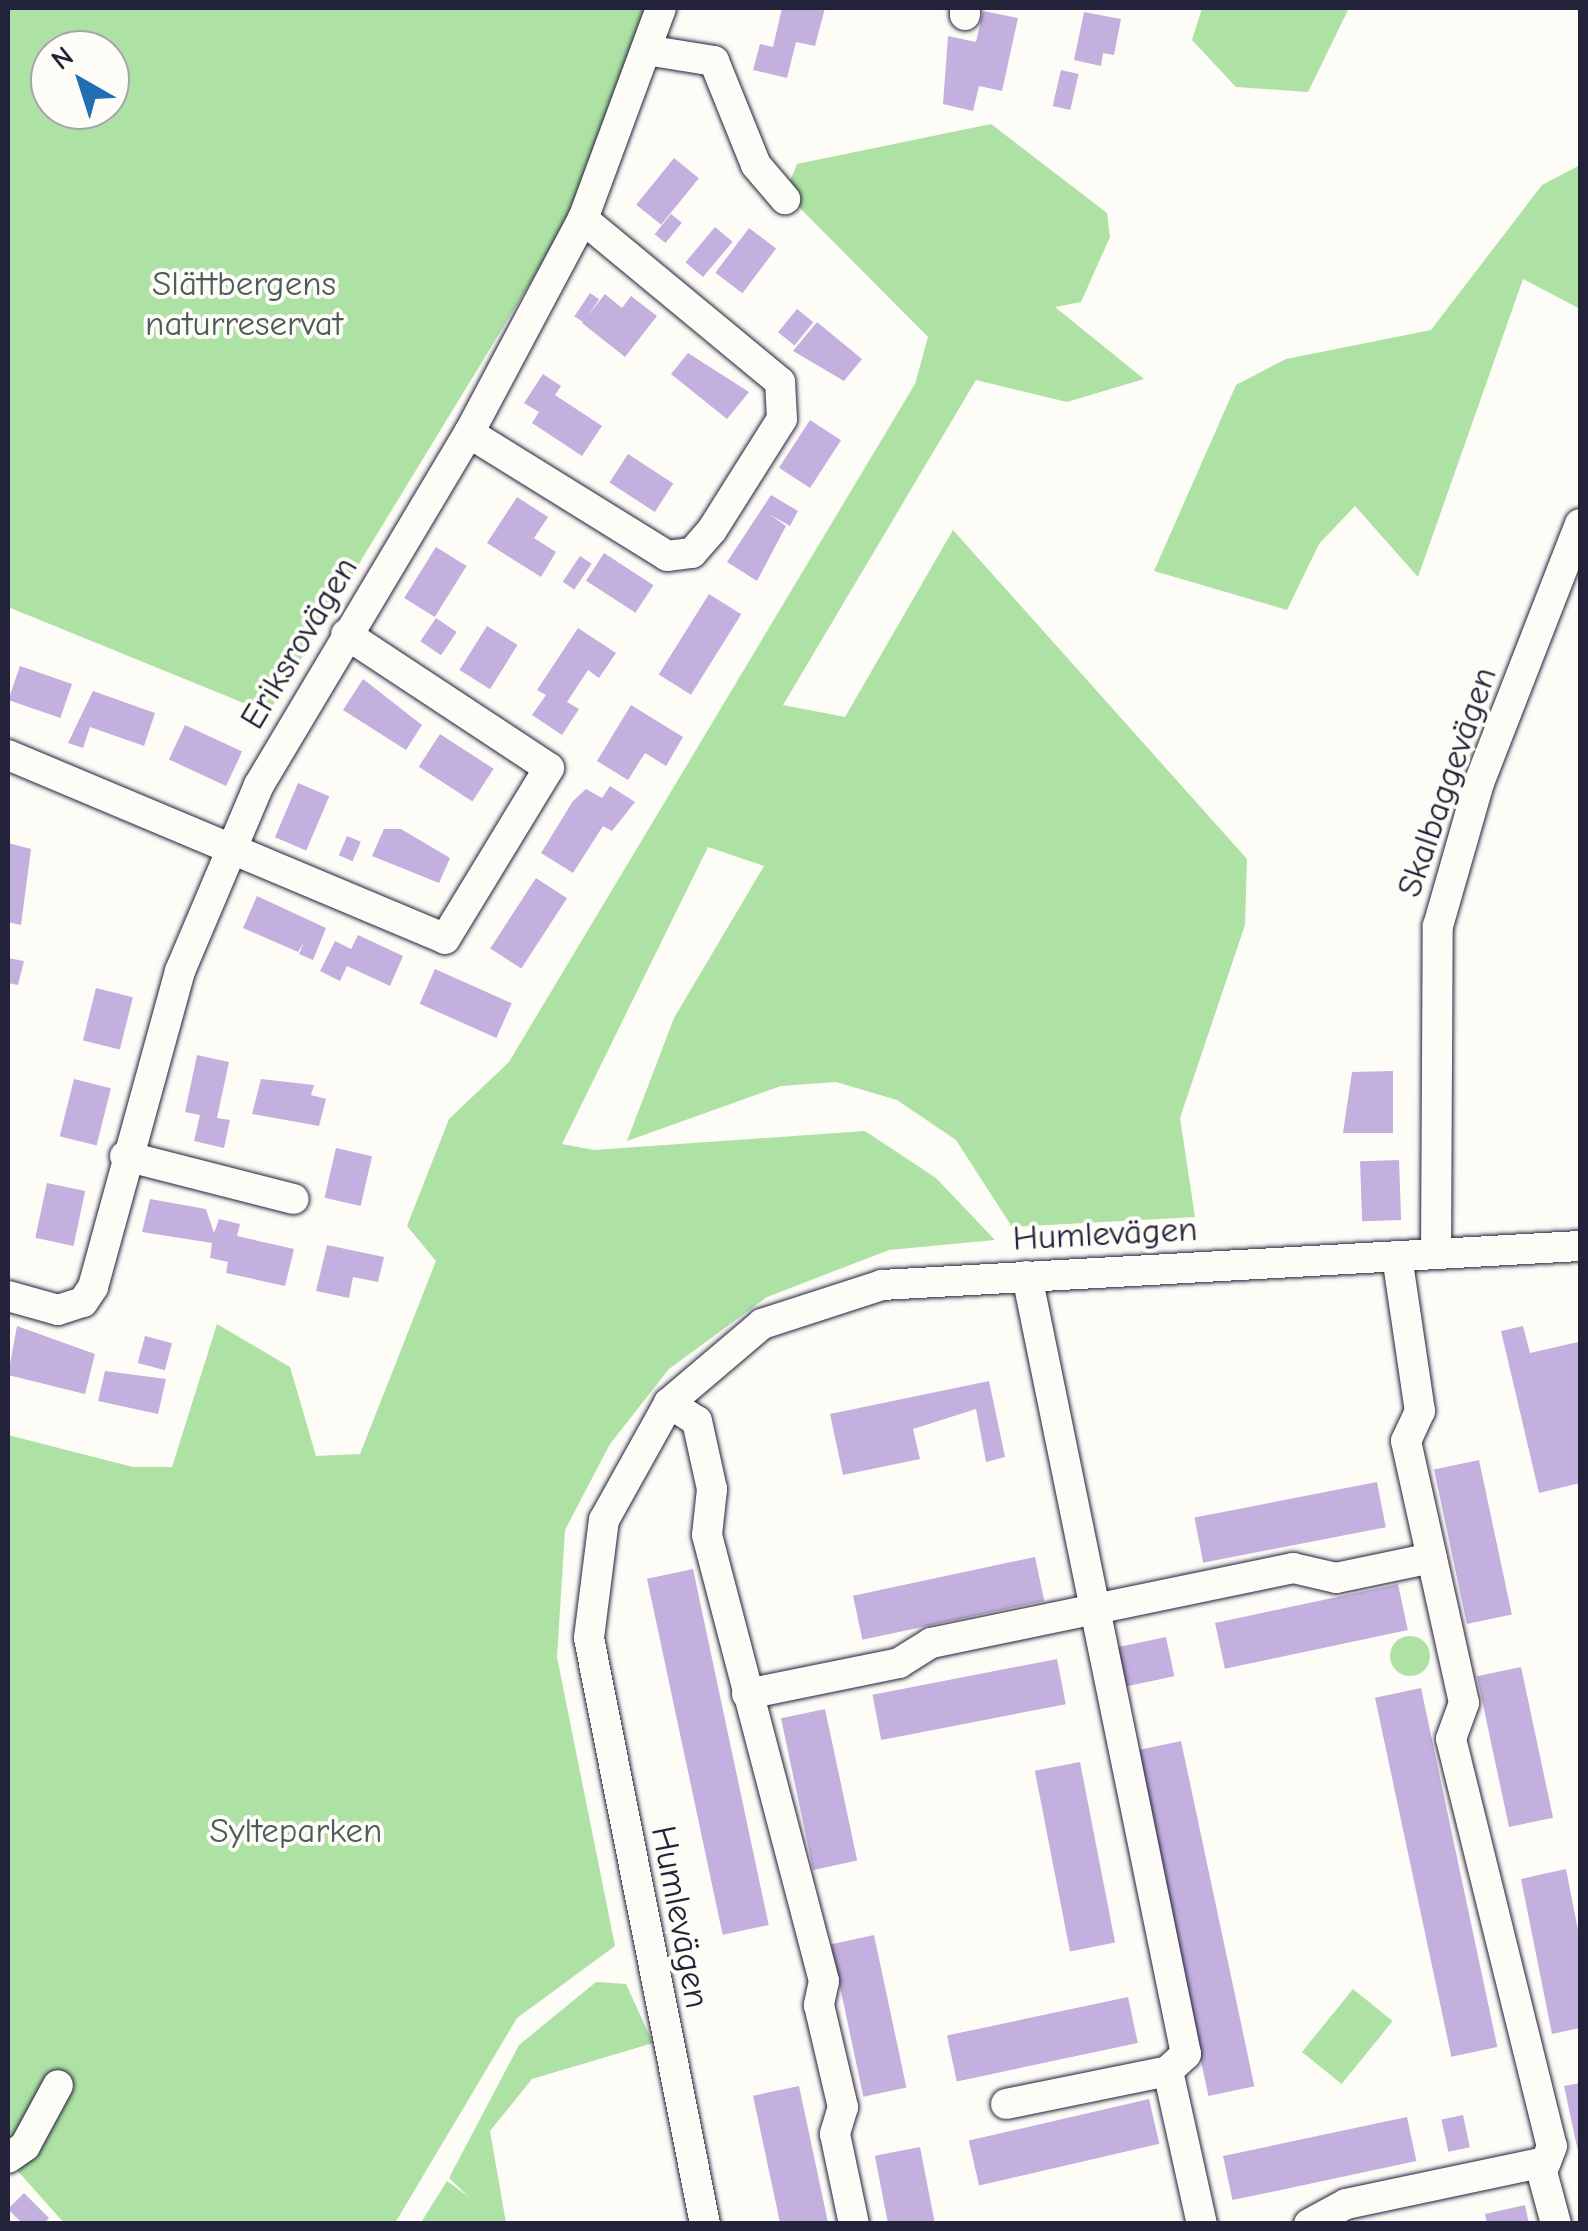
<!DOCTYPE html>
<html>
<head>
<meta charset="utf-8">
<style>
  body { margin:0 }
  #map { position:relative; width:1588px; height:2231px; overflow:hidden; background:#fdfcf7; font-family:"Comic Neue",sans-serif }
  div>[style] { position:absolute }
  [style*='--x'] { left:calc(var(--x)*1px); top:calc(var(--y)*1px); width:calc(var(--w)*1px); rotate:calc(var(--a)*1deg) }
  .green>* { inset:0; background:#ade2a4; transform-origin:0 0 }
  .round { border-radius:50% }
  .building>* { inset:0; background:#c4b0df; transform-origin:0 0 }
  .roads { filter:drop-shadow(0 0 2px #22223b) drop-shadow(0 0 2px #22223b) }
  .minor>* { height:30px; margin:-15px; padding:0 15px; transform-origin:15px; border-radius:15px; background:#fdfcf7 }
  span { translate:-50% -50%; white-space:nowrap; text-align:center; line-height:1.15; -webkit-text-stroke:8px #fdfcf7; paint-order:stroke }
  .park-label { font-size:35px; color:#4c5c5a }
  .street-label { font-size:35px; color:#22223b }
  .frame { position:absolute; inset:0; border:10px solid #22223b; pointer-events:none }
  .north { position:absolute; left:30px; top:30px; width:100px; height:100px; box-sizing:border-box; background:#fdfcf7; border:2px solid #a5a5ac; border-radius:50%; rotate:321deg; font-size:28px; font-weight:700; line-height:40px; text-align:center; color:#22223b }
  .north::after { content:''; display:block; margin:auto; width:35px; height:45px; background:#1f6fb2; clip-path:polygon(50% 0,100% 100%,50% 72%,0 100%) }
</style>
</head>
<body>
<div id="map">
  <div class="green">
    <i style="clip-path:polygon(evenodd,8px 8px,648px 8px,571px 216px,268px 713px,8px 607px,8px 8px,50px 50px,110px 50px,110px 110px,50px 110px,50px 50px)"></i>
    <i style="clip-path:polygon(1202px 8px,1349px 8px,1308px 92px,1236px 87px,1192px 40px)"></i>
    <i style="clip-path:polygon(991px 124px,1107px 213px,1110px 237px,1081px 302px,1055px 307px,1144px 379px,1067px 402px,976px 380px,783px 705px,845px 717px,953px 530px,1247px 859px,1245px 925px,1180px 1118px,1195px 1217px,1012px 1227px,956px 1140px,897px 1100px,836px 1082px,781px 1086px,627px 1141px,674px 1018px,764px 866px,708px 847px,562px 1144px,594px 1150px,865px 1131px,936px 1178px,995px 1240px,889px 1250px,767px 1297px,669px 1369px,610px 1444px,565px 1530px,557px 1657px,615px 1946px,517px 2018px,395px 2223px,64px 2223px,8px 2160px,8px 1435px,133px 1467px,172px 1467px,217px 1324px,290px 1367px,316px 1456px,360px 1454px,436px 1261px,407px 1226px,449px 1119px,509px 1062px,915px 384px,928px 337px,785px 193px,797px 164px)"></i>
    <i style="clip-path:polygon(1580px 165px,1580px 309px,1523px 279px,1418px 577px,1355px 506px,1319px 544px,1287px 610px,1154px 571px,1236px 385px,1286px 359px,1431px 330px,1542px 185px)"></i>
    <i class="round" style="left:1390px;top:1636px;width:40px;height:40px"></i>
    <i style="clip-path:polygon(596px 1982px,626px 1984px,653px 2043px,532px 2079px,490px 2131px,506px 2223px,420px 2224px,447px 2181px,469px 2197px,449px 2178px,519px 2045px)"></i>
    <i style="left:1353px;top:1989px;width:51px;height:81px;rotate:39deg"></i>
  </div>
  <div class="building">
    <i style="clip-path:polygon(782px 8px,825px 8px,815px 46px,796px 42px,787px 78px,753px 70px,760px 44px,773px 47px)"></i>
    <i style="clip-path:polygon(983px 11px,1018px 18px,1002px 91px,979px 86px,973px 111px,943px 104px,948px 36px,976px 42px)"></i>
    <i style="clip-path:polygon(1084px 12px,1121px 19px,1114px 55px,1103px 53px,1101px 66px,1074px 60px)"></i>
    <i style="left:1061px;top:70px;width:18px;height:37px;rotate:13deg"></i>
    <i style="left:674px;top:158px;width:32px;height:60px;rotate:39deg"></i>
    <i style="left:671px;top:214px;width:14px;height:26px;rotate:39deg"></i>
    <i style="left:715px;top:227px;width:23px;height:46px;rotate:40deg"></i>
    <i style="left:749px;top:228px;width:34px;height:56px;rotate:37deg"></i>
    <i style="left:590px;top:293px;width:11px;height:28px;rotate:34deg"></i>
    <i style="clip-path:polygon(605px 294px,622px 308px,631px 296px,657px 316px,625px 357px,582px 323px)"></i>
    <i style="left:797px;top:309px;width:21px;height:30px;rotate:39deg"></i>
    <i style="clip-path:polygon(817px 322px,862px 359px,844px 381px,793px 351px)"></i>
    <i style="clip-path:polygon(688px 353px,749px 392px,727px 419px,671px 374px)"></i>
    <i style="clip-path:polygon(543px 374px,561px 386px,555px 395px,602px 426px,582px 456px,532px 423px,539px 412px,524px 403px)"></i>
    <i style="left:810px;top:420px;width:37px;height:57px;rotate:33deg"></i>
    <i style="left:628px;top:454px;width:54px;height:34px;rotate:33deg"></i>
    <i style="clip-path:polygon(771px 495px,798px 511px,790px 526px,769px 514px,786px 526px,757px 581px,727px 562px)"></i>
    <i style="clip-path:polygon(517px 497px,548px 517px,534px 538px,556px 552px,541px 577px,487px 543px)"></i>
    <i style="left:436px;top:547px;width:36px;height:60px;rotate:32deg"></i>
    <i style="left:604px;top:553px;width:59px;height:33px;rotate:33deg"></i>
    <i style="left:580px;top:556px;width:14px;height:31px;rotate:34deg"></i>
    <i style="left:709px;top:594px;width:38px;height:95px;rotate:32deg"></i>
    <i style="left:436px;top:618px;width:25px;height:28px;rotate:34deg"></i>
    <i style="left:487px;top:626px;width:36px;height:52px;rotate:32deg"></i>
    <i style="clip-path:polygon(578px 628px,616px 653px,599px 678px,588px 670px,567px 702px,579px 709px,562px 735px,532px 715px,546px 695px,537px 690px)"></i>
    <i style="left:20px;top:666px;width:55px;height:36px;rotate:19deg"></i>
    <i style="clip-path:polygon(363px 679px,422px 725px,406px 750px,343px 710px)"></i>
    <i style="clip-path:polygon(93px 691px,155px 713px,144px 746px,90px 727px,83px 748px,68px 743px)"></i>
    <i style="clip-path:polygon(631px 705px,683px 737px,666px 766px,645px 753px,628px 780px,597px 761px)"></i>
    <i style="left:185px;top:725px;width:63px;height:38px;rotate:25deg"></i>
    <i style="left:440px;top:734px;width:64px;height:39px;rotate:33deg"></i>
    <i style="left:298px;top:783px;width:34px;height:59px;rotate:23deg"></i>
    <i style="clip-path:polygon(610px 786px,635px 802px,612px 831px,603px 826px,573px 873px,541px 853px,573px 801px,586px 789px,602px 798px)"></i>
    <i style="clip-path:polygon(384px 829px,401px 829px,450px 858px,439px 883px,372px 856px)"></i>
    <i style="left:347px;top:836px;width:15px;height:21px;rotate:23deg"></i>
    <i style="clip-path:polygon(8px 843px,31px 849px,21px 925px,8px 922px)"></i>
    <i style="left:536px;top:878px;width:37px;height:84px;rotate:33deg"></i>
    <i style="clip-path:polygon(257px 896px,326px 928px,313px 960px,299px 954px,304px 942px,298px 952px,243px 928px)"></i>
    <i style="clip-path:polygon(358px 935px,403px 956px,390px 986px,347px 966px,340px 981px,320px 971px,335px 941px,351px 949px)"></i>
    <i style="clip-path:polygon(8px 958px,24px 961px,18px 985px,8px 983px)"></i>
    <i style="left:435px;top:969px;width:84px;height:38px;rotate:24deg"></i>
    <i style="left:96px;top:988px;width:38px;height:54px;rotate:14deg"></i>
    <i style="clip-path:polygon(197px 1055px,229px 1062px,217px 1118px,230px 1120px,224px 1148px,194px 1141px,200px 1115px,185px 1112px)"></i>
    <i style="clip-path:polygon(1393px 1071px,1393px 1133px,1343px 1133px,1352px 1072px)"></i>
    <i style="left:74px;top:1079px;width:38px;height:59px;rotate:14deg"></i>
    <i style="clip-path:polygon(261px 1079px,314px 1085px,311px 1095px,326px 1099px,319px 1126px,252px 1114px)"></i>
    <i style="left:336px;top:1148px;width:37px;height:51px;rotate:13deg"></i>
    <i style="left:1399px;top:1160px;width:60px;height:39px;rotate:88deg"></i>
    <i style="left:47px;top:1183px;width:39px;height:56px;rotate:12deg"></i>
    <i style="clip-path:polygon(150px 1199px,206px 1209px,214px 1233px,219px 1219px,240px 1224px,237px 1236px,294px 1249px,285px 1286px,226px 1273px,228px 1262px,210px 1258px,212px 1243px,142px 1232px)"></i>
    <i style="clip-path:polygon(327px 1245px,384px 1257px,378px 1282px,353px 1277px,349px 1298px,316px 1291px)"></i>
    <i style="clip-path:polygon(17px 1326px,95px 1354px,85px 1394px,8px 1375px)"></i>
    <i style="clip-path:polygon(1523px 1326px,1530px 1353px,1578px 1342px,1580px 1353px,1580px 1483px,1539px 1493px,1501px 1331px)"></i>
    <i style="left:145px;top:1336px;width:28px;height:28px;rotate:15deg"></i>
    <i style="clip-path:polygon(105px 1371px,166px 1379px,158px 1414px,98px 1401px)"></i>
    <i style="clip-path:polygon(989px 1381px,1005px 1457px,986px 1462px,976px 1409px,913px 1429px,920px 1459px,843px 1475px,830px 1414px)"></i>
    <i style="left:1479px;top:1460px;width:158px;height:46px;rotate:78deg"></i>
    <i style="left:1377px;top:1482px;width:46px;height:186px;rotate:79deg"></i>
    <i style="left:1035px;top:1557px;width:45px;height:186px;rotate:78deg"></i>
    <i style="left:693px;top:1569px;width:364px;height:47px;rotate:78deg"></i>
    <i style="left:1398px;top:1584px;width:47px;height:187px;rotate:78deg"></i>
    <i style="left:1166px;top:1637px;width:40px;height:63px;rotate:78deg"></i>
    <i style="left:1057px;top:1659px;width:46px;height:188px;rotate:79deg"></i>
    <i style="left:1521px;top:1667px;width:154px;height:45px;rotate:78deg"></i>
    <i style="left:1421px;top:1688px;width:367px;height:47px;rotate:78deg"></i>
    <i style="left:825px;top:1709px;width:155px;height:45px;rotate:78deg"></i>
    <i style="left:1181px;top:1741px;width:353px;height:47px;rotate:78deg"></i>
    <i style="left:1080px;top:1762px;width:184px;height:46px;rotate:79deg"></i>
    <i style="clip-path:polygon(1566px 1869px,1580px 1940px,1580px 2028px,1552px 2034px,1521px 1879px)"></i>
    <i style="left:874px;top:1935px;width:156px;height:44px;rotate:78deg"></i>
    <i style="left:1128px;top:1997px;width:47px;height:185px;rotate:78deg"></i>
    <i style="clip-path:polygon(1580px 2083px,1580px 2156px,1579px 2156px,1564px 2086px)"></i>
    <i style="left:799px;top:2086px;width:141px;height:47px;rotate:78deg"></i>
    <i style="left:1149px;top:2099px;width:46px;height:185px;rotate:77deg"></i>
    <i style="left:1463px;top:2115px;width:33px;height:22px;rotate:78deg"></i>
    <i style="left:1407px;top:2117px;width:45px;height:188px;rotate:78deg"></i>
    <i style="left:920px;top:2147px;width:78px;height:46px;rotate:79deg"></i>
    <i style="clip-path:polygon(24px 2193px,49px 2218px,44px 2224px,23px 2224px,8px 2209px)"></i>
    <i style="clip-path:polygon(1525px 2205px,1529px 2224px,1487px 2224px,1485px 2214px)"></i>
  </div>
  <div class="roads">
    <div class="minor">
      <i style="--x:965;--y:15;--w:7;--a:-90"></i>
      <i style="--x:646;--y:50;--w:69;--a:9.2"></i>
      <i style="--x:714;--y:61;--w:112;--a:68"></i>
      <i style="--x:756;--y:165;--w:45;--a:49.5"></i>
      <i style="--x:469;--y:433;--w:233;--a:31.8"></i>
      <i style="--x:667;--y:556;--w:25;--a:-7"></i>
      <i style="--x:692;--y:553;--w:30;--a:-49"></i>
      <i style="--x:712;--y:530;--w:131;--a:-57.8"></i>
      <i style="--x:782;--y:419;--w:37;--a:-93"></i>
      <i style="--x:780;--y:382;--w:256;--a:-140.4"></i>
      <i style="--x:8;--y:755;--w:474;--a:22.8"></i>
      <i style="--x:445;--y:939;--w:200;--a:-58.7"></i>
      <i style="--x:549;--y:768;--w:243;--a:-146.6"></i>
      <i style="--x:125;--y:1156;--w:174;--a:14.3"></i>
      <i style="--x:1436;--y:1254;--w:328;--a:-89.7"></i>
      <i style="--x:1438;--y:926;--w:149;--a:-74"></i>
      <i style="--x:1479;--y:783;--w:278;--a:-68.7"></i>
      <i style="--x:1397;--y:1256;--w:157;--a:81.6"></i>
      <i style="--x:1420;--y:1411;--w:33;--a:115"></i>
      <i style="--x:1406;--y:1441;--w:268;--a:77.5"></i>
      <i style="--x:1464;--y:1703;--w:38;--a:110"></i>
      <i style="--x:1451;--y:1739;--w:419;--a:76.1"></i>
      <i style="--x:1552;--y:2146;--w:28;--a:111"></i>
      <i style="--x:1542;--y:2172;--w:54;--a:74.9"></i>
      <i style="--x:1027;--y:1276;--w:794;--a:78.45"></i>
      <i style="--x:1186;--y:2054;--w:25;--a:137"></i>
      <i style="--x:1168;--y:2071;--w:157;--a:77.5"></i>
      <i style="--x:8;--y:1296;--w:52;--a:15.6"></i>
      <i style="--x:58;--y:1310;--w:26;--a:-18"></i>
      <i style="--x:83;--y:1302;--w:18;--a:-56"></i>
      <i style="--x:93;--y:1287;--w:328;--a:-74.6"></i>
      <i style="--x:180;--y:971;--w:202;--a:-67"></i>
      <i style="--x:259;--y:785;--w:410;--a:-59.2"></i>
      <i style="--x:469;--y:433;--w:242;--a:-62"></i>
      <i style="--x:583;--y:219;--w:225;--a:-69.7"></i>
      <i style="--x:669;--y:1403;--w:33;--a:33"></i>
      <i style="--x:697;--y:1421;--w:70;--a:77.6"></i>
      <i style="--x:712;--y:1489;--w:46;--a:96.2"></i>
      <i style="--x:707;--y:1535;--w:461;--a:75.3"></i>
      <i style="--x:824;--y:1981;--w:25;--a:102"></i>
      <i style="--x:819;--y:2005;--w:105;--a:76.8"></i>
      <i style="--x:843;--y:2107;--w:28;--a:107"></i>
      <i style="--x:835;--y:2134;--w:92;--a:78.1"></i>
      <i style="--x:747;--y:1694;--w:155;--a:-11.5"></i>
      <i style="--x:899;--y:1663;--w:38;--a:-32"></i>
      <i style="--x:931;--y:1643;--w:370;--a:-11.7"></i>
      <i style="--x:1293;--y:1568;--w:44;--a:13.1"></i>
      <i style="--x:1336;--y:1578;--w:98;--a:-11.8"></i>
      <i style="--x:1006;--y:2104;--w:165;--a:-11.5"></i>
      <i style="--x:8;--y:2158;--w:21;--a:-35"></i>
      <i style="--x:25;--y:2146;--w:69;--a:-61.6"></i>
      <i style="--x:705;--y:2224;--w:597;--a:-101.2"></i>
      <i style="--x:589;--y:1638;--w:119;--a:-82.8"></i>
      <i style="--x:604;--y:1520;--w:134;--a:-60.9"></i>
      <i style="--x:669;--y:1403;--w:122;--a:-40.3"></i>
      <i style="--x:762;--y:1324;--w:126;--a:-18"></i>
      <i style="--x:882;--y:1285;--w:699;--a:-3.2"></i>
      <i style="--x:1309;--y:2224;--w:42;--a:-28.4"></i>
      <i style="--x:1346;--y:2204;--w:204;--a:-11.9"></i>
    </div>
  </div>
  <div class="park-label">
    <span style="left:244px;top:304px">Slättbergens<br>naturreservat</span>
    <span style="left:296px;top:1831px">Sylteparken</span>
  </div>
  <div class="street-label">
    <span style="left:299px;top:643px;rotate:-59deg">Eriksrovägen</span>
    <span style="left:1447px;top:782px;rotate:-71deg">Skalbaggevägen</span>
    <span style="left:1105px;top:1234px;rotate:-3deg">Humlevägen</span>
    <span style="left:680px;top:1917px;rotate:79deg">Humlevägen</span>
  </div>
  <div class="frame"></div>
  <div class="north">N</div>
</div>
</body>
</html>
